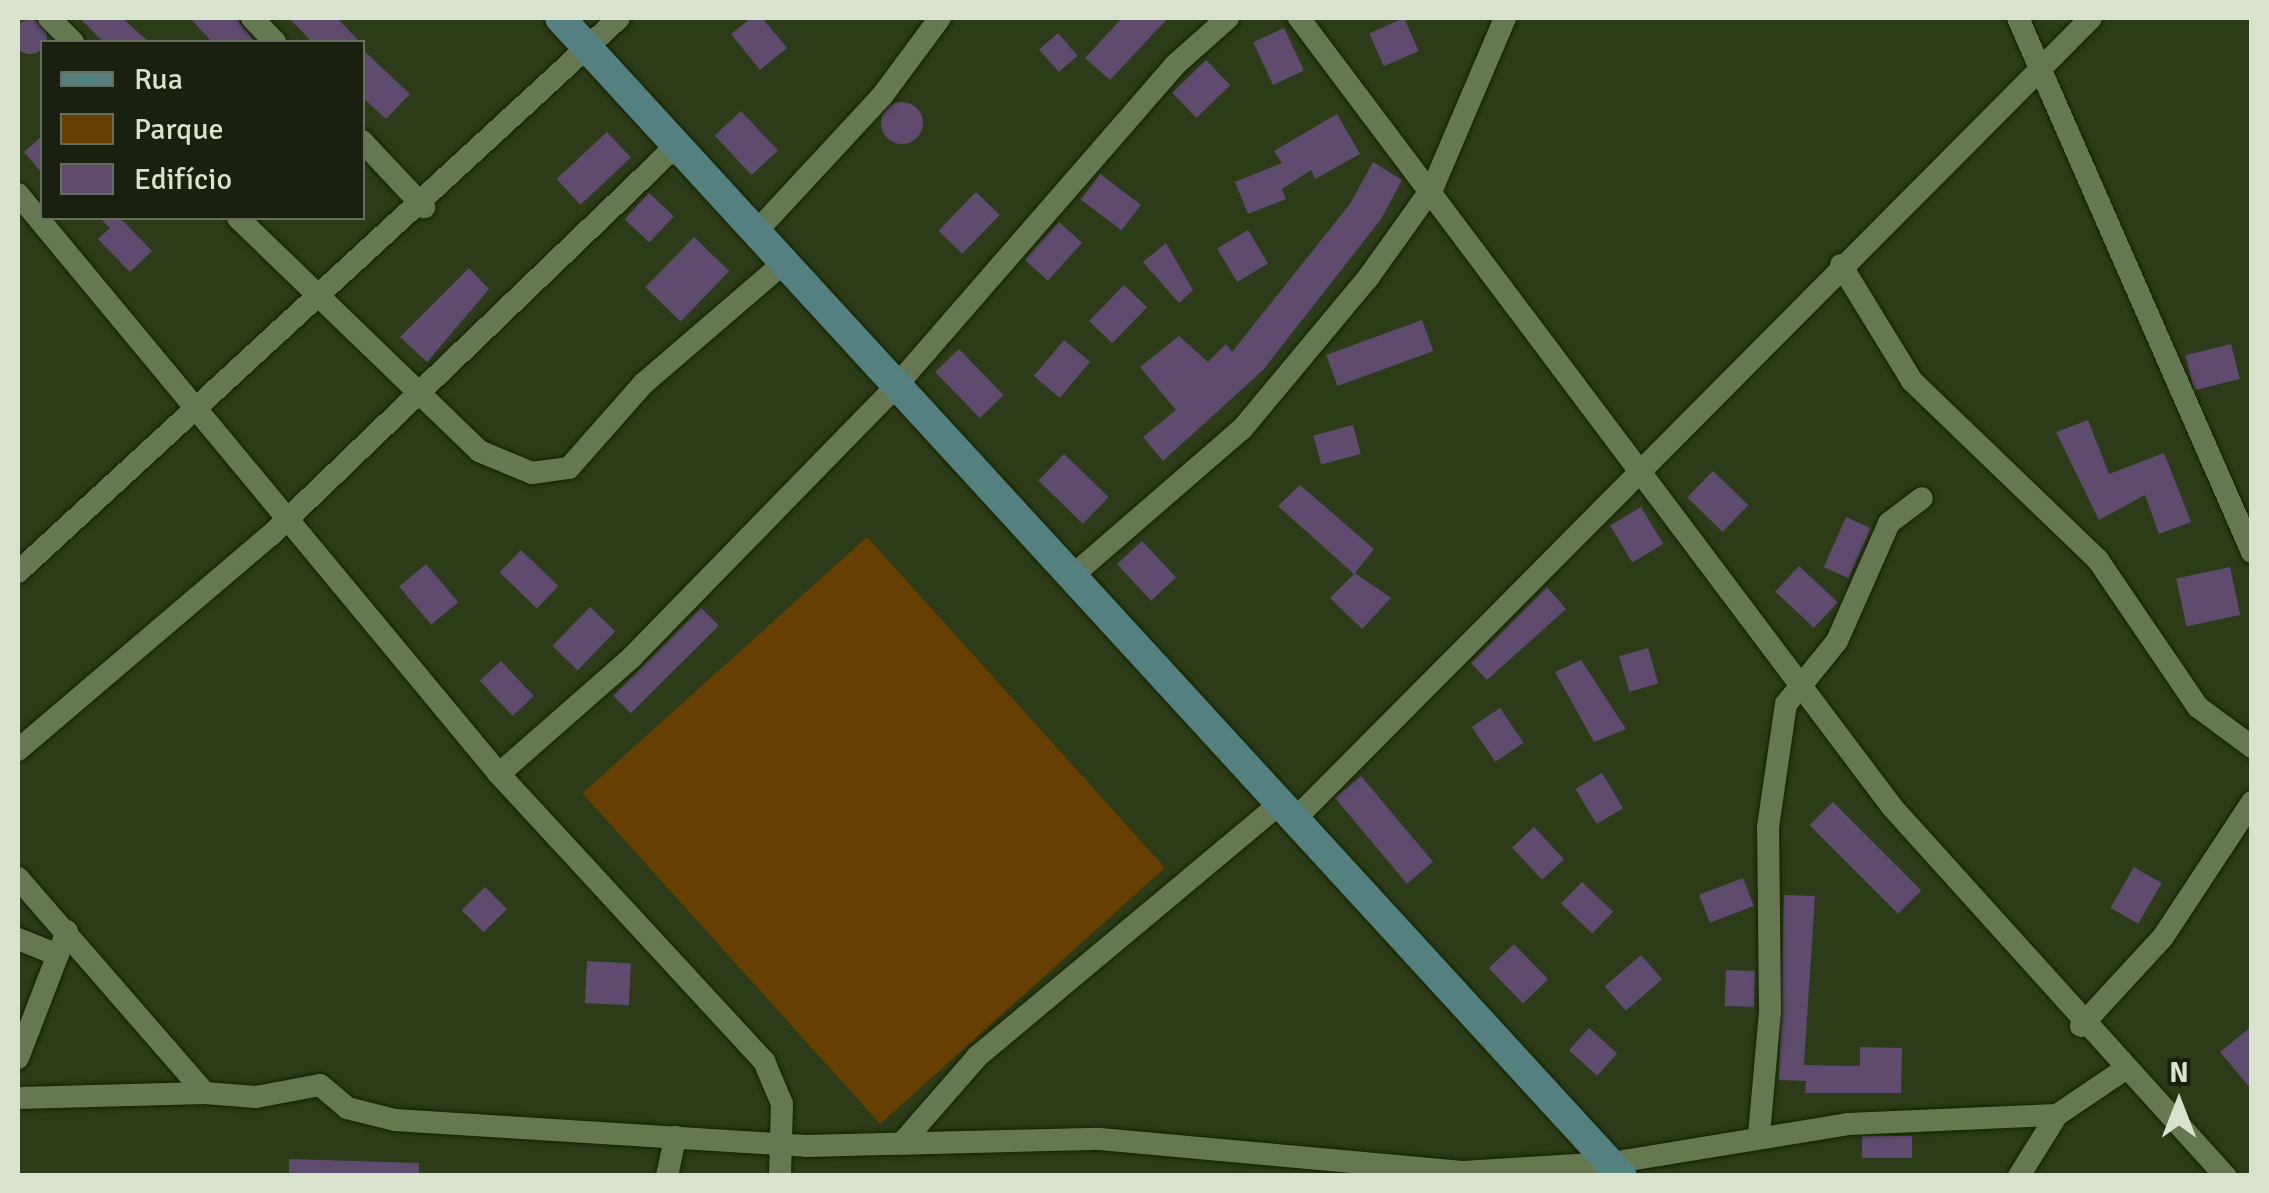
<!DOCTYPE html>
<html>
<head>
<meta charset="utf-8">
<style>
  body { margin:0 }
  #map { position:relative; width:2269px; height:1193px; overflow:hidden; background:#2c3c18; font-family:Signika,sans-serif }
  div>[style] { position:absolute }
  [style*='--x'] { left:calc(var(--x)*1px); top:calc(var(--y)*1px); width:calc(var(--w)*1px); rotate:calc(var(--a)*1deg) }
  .green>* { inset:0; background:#673f03; transform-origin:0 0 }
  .building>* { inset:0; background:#5e4b6e; transform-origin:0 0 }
  .round { border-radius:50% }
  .roads { filter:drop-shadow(0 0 2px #142200) drop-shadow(0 0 2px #142200) }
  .minor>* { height:22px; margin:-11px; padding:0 11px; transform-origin:11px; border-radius:11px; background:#667851 }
  .secondary>* { height:30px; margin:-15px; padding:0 15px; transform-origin:15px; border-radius:15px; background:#548180 }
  span { translate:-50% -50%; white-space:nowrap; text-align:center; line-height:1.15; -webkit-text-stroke:8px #192010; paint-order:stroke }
  .frame { position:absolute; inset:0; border:20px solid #d8e2cd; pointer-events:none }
  .legend { position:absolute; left:40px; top:40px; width:325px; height:180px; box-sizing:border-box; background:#192010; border:2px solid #656e5c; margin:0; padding:12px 18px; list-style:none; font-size:30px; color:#d8e2cd }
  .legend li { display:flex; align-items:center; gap:20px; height:50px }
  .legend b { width:50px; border:2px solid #656e5c }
  .north { position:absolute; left:2129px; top:1053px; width:100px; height:100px; -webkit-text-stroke:8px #192010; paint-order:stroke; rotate:0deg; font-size:28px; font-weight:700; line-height:40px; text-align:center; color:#d8e2cd }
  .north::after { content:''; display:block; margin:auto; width:35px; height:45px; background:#d8e2cd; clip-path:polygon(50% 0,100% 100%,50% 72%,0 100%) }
</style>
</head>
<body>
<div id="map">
  <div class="green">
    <i style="left:867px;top:537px;width:445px;height:383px;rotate:48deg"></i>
  </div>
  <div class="building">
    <i style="clip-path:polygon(80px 18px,122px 18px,149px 42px,103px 42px)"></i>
    <i style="clip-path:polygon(190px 18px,236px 18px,255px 42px,212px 42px)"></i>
    <i style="clip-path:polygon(289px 18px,337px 18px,360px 42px,312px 42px)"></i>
    <i style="clip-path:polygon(751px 18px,762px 18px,787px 48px,760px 70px,731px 34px)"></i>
    <i style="clip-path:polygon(1122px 18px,1168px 18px,1110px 80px,1085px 58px)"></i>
    <i style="left:1404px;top:18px;width:36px;height:38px;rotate:66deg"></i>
    <i class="round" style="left:13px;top:20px;width:34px;height:34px"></i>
    <i style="left:1284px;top:28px;width:47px;height:34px;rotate:65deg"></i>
    <i style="left:1058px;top:33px;width:30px;height:25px;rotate:49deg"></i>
    <i style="clip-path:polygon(362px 49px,410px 94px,386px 119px,362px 97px)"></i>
    <i style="left:1206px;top:60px;width:35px;height:47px;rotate:46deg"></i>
    <i class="round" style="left:881px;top:102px;width:42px;height:42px"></i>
    <i style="left:741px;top:111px;width:54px;height:36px;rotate:47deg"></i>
    <i style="clip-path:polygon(1337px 114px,1360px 154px,1315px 179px,1311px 170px,1282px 189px,1286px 199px,1248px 214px,1235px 182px,1282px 163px,1274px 151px)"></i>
    <i style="left:607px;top:132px;width:35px;height:69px;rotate:47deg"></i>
    <i style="clip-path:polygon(42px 136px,42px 173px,24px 152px)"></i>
    <i style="clip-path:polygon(1373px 162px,1402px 180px,1381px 219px,1263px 370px,1163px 461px,1143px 437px,1176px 410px,1140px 367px,1179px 336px,1208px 362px,1226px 344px,1232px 352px,1350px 204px)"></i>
    <i style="left:1100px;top:174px;width:51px;height:32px;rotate:37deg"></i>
    <i style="left:976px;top:192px;width:33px;height:54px;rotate:44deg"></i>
    <i style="left:649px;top:193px;width:34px;height:36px;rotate:43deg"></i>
    <i style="clip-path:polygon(100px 218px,120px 218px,152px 251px,130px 272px,98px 239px,110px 228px)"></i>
    <i style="left:1059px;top:222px;width:31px;height:51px;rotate:42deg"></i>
    <i style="left:1248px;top:230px;width:39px;height:36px;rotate:59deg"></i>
    <i style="left:694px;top:237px;width:49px;height:70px;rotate:44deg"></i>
    <i style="clip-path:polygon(1166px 243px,1193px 290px,1179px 303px,1143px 262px)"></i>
    <i style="clip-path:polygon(469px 268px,489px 289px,427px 362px,400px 337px)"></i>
    <i style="left:1124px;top:285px;width:32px;height:50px;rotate:44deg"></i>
    <i style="left:1422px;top:320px;width:33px;height:102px;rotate:70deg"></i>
    <i style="left:1064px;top:340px;width:34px;height:47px;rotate:40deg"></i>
    <i style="left:2231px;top:344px;width:36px;height:47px;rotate:76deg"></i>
    <i style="left:959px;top:349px;width:64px;height:33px;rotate:46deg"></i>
    <i style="clip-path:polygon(2088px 420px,2109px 474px,2164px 453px,2191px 522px,2159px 534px,2145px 495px,2099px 520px,2056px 432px)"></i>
    <i style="left:1353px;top:425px;width:30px;height:41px;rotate:75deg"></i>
    <i style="left:1064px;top:454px;width:62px;height:37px;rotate:44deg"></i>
    <i style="left:1713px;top:471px;width:49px;height:37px;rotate:44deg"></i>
    <i style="clip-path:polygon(1300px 485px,1374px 549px,1355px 573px,1391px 598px,1362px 629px,1330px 598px,1354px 574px,1278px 506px)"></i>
    <i style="left:1641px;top:507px;width:43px;height:36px;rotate:59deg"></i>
    <i style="left:1846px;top:517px;width:27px;height:55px;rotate:24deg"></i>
    <i style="left:1142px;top:541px;width:50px;height:34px;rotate:47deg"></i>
    <i style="left:521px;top:550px;width:52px;height:31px;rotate:44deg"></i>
    <i style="left:426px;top:564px;width:50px;height:35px;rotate:50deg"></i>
    <i style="left:1799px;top:566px;width:53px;height:35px;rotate:43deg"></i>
    <i style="left:2230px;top:567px;width:49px;height:55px;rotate:78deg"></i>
    <i style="clip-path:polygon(1547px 587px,1566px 609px,1487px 680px,1471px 663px)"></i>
    <i style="left:590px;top:607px;width:35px;height:54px;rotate:44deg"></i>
    <i style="left:701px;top:608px;width:25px;height:124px;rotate:45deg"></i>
    <i style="left:1648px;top:648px;width:37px;height:30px;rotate:74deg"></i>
    <i style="clip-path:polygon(1581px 660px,1626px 729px,1594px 742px,1555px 672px)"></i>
    <i style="left:501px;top:661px;width:48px;height:29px;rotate:47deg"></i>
    <i style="left:1500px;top:708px;width:42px;height:34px;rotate:56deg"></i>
    <i style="left:1602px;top:773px;width:41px;height:31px;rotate:59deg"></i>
    <i style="left:1361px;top:776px;width:112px;height:34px;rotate:50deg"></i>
    <i style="left:1833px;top:802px;width:125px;height:33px;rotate:45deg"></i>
    <i style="left:1534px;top:827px;width:44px;height:30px;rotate:47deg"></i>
    <i style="left:2134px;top:867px;width:32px;height:47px;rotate:30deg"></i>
    <i style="left:1743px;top:878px;width:30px;height:47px;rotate:69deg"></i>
    <i style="left:1582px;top:882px;width:43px;height:30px;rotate:44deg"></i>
    <i style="left:485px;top:887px;width:31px;height:33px;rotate:45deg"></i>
    <i style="clip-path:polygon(1784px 895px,1815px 896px,1804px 1065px,1860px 1066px,1860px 1047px,1902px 1048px,1901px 1093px,1805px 1093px,1806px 1081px,1779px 1080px)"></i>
    <i style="left:1514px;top:944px;width:49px;height:35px;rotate:46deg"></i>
    <i style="left:1641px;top:955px;width:32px;height:48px;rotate:49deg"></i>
    <i style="left:587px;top:961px;width:44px;height:42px;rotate:3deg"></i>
    <i style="left:1726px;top:970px;width:29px;height:36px;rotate:2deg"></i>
    <i style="clip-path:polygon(2252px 1026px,2252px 1090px,2220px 1052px)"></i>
    <i style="left:1589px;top:1028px;width:38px;height:30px;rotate:42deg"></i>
    <i style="left:1912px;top:1136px;width:22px;height:50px;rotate:90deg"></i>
    <i style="clip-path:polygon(289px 1159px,419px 1163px,419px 1176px,289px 1176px)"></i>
  </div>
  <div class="roads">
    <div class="minor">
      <i style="--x:49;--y:18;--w:34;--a:45"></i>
      <i style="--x:252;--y:18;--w:33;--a:46"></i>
      <i style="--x:1299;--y:18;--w:987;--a:53.07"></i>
      <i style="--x:1892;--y:807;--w:498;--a:47.9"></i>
      <i style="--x:2018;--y:18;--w:583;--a:66.34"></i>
      <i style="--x:362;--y:141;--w:91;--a:46.8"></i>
      <i style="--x:18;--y:194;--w:753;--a:50.33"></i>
      <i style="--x:499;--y:774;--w:391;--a:47.3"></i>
      <i style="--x:764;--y:1061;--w:47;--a:67.3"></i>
      <i style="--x:782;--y:1104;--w:72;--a:91.6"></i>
      <i style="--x:238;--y:218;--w:335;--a:44"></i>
      <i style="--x:479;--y:451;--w:57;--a:22.5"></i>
      <i style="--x:532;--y:473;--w:37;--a:-8"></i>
      <i style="--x:569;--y:468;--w:112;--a:-48.6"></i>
      <i style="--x:643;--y:384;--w:187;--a:-40.7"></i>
      <i style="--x:756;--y:232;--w:185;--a:-47.2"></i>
      <i style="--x:882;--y:96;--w:97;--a:-53.4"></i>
      <i style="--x:1841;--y:265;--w:136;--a:58.5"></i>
      <i style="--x:1912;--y:381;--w:258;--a:43.9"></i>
      <i style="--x:2098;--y:560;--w:178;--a:55.8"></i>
      <i style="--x:2198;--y:707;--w:67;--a:36.5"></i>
      <i style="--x:18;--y:572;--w:817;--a:-42.67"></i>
      <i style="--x:1072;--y:576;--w:225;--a:-40.9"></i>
      <i style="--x:1242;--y:429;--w:197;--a:-50.2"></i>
      <i style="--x:1368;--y:278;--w:112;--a:-54.5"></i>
      <i style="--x:1433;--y:187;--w:184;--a:-66.9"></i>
      <i style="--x:18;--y:750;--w:332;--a:-40.4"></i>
      <i style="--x:271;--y:535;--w:563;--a:-43.85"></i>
      <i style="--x:499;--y:774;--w:177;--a:-41.3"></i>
      <i style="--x:632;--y:657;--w:380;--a:-45.7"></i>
      <i style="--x:897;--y:385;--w:424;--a:-49"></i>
      <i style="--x:1175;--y:65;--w:71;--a:-41.6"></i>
      <i style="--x:1295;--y:819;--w:1129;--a:-45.18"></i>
      <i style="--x:18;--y:878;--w:285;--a:49"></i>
      <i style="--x:205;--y:1093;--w:51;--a:4.5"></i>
      <i style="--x:256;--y:1097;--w:65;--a:-10.6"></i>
      <i style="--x:320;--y:1085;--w:35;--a:40"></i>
      <i style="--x:347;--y:1108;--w:49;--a:14"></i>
      <i style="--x:395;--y:1120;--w:412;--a:3.6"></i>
      <i style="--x:806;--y:1146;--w:294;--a:-1.4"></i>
      <i style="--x:1100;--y:1139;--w:364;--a:5.2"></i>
      <i style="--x:1463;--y:1172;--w:148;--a:-3.5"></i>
      <i style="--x:1611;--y:1163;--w:240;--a:-9.3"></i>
      <i style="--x:1848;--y:1124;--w:209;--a:-2.5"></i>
      <i style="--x:2057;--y:1115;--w:82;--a:-34.1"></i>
      <i style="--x:18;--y:939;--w:43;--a:21.8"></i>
      <i style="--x:2081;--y:1026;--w:121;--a:-47.3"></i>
      <i style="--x:2163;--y:937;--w:162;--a:-56.6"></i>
      <i style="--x:18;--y:1058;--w:136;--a:-68.9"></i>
      <i style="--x:18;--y:1098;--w:187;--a:-1.5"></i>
      <i style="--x:1759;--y:1135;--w:124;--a:-84.9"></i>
      <i style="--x:1770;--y:1011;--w:184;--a:-90.6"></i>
      <i style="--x:1768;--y:827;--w:124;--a:-81.7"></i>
      <i style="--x:1786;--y:704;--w:81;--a:-51"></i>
      <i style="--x:1837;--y:641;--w:129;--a:-66.2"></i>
      <i style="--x:1889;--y:523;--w:41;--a:-37.1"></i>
      <i style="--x:903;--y:1142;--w:114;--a:-48.9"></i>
      <i style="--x:978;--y:1056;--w:395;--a:-39.9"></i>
      <i style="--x:667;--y:1176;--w:40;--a:-78"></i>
      <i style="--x:2019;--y:1176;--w:72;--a:-58.1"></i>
    </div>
    <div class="secondary">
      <i style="--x:560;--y:18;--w:1571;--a:47.48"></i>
    </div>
  </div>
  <div class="frame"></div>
  <ul class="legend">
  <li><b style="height:12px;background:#548180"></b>Rua</li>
  <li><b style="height:28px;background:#673f03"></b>Parque</li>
  <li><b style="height:28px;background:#5e4b6e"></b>Edifício</li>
  </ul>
  <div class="north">N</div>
</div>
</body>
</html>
